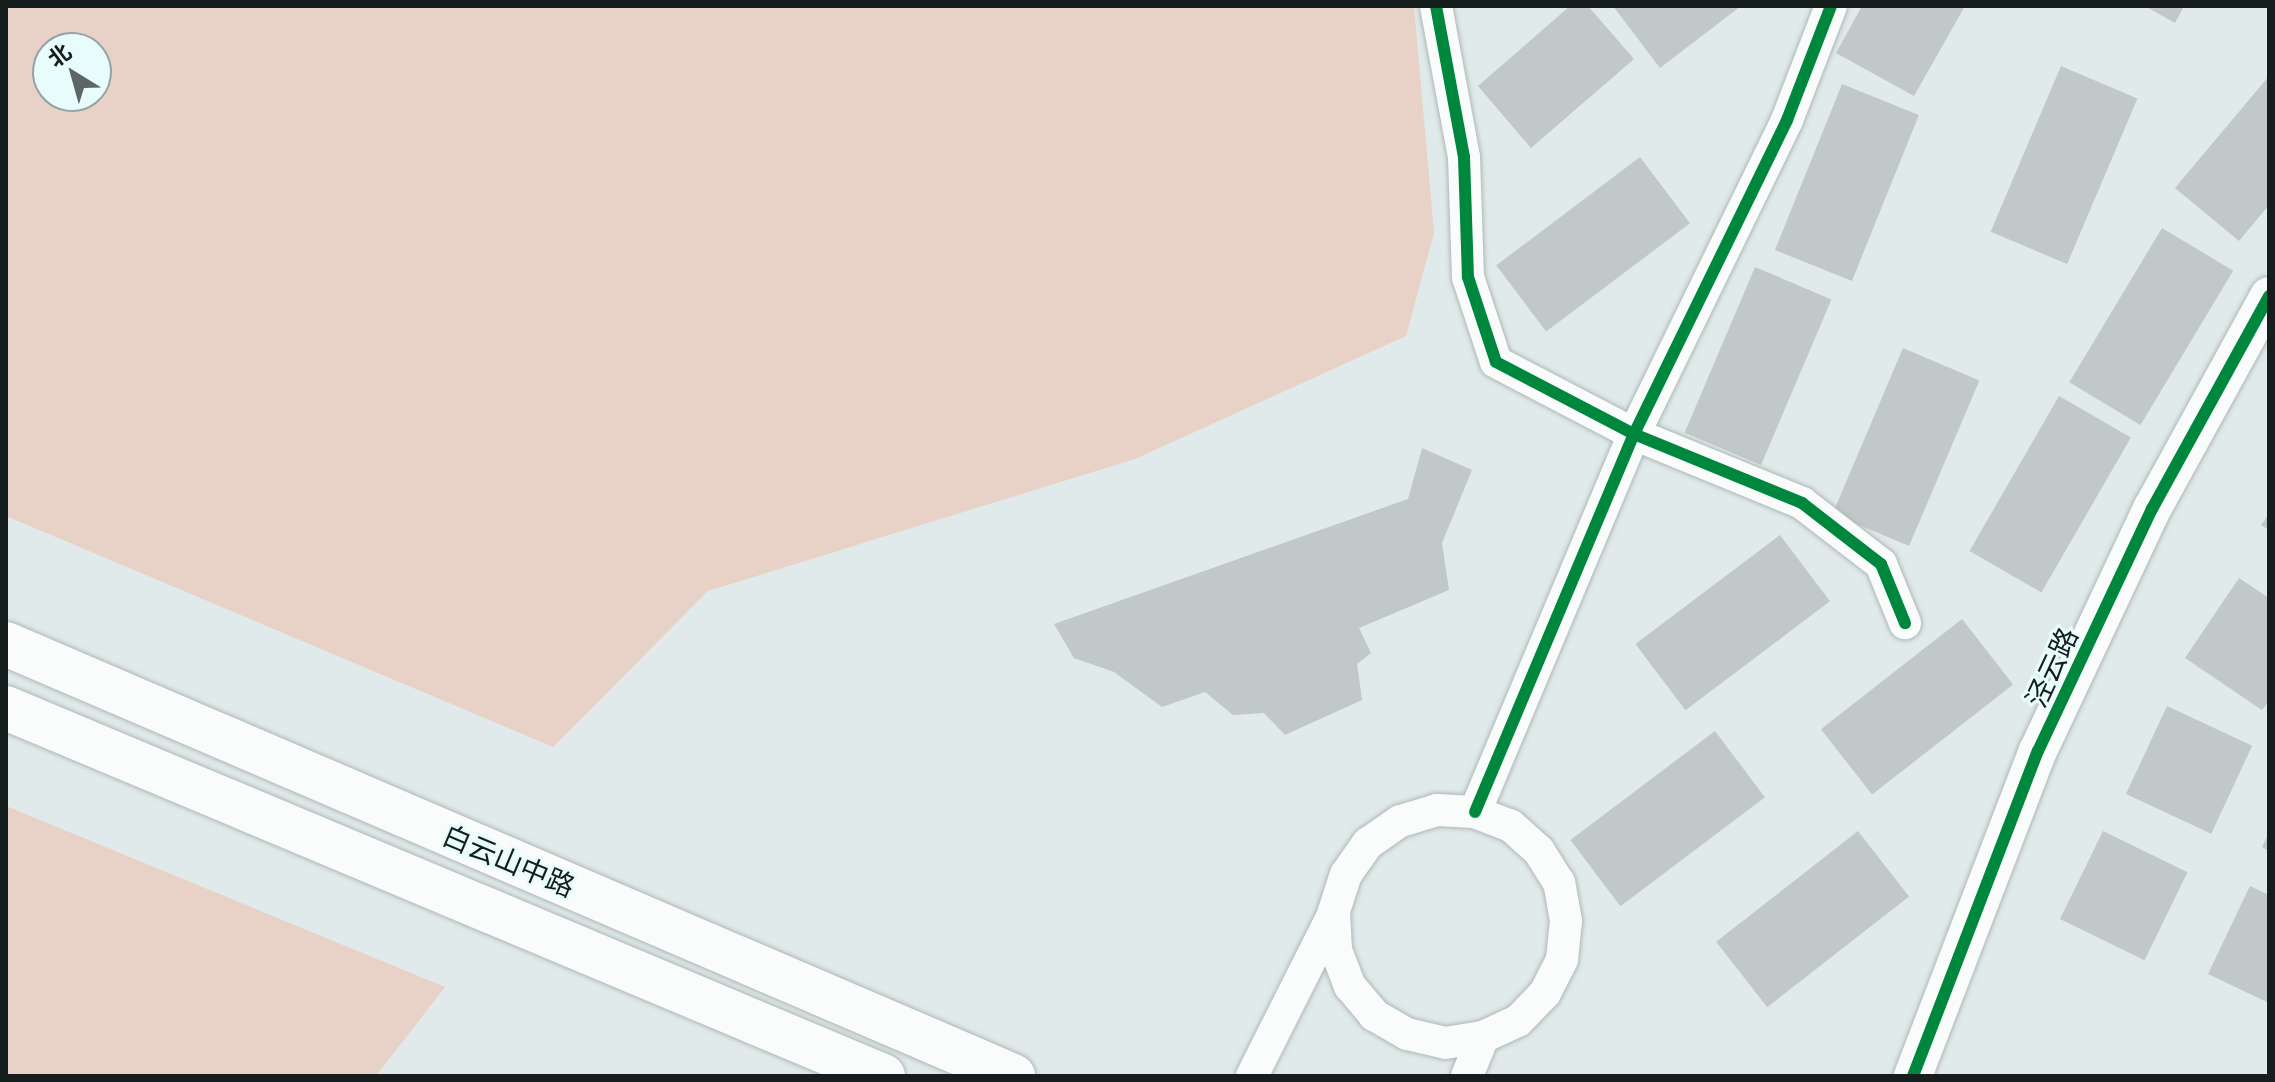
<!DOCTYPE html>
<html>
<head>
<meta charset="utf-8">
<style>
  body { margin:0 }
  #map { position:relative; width:2275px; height:1082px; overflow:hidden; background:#e0eaea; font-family:"Noto Sans","Noto Sans SC",sans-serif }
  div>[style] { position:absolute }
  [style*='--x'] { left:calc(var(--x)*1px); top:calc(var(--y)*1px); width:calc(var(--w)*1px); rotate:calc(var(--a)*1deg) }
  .green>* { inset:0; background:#e8d2c7 }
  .building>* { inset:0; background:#c0c8c8; transform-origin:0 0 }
  .roads { filter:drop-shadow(0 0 2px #b0b7b7) drop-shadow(0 0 2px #b0b7b7) }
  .minor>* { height:32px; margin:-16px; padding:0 16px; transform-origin:16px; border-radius:16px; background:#fafcfc }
  .tertiary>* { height:38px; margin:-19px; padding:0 19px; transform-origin:19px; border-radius:19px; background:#fafcfc }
  .secondary>* { height:44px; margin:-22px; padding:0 22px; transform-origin:22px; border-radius:22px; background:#fafcfc }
  .cycleway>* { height:12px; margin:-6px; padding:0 6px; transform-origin:6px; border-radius:6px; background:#00873e }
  span { translate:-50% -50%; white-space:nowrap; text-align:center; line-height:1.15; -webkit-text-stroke:6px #e8fcfc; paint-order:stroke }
  .street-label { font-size:28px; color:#161e1d }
  .frame { position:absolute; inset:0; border:8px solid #161e1d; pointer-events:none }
  .north { position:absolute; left:32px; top:32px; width:80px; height:80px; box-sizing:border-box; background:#e8fcfc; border:2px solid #94a3a3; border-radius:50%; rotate:323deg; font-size:22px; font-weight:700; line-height:32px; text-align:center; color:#161e1d }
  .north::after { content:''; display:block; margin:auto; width:28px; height:36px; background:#5d6565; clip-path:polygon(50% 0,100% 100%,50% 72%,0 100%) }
</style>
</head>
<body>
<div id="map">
  <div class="green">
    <i style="clip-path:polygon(evenodd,6px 6px,1414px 6px,1434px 233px,1406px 336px,1135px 459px,708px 591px,553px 747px,6px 516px,6px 6px,48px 48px,96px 48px,96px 96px,48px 96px,48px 48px)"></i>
    <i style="clip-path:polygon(6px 806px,445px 987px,376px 1076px,6px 1076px)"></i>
  </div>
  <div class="building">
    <i style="clip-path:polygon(1570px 6px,1588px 6px,1634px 59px,1531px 148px,1478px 86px)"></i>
    <i style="clip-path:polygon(1613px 6px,1741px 6px,1660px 68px)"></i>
    <i style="clip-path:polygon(1862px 6px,1965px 6px,1914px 96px,1836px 53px)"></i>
    <i style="clip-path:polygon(2145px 6px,2184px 6px,2175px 23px)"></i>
    <i style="left:2061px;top:66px;width:83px;height:180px;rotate:23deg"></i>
    <i style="clip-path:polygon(2269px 76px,2269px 205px,2239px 241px,2175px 188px)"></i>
    <i style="left:1842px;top:84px;width:83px;height:179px;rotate:22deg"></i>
    <i style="left:1640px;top:157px;width:83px;height:180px;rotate:53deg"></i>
    <i style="left:2162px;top:228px;width:83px;height:180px;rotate:31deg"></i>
    <i style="left:1755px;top:267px;width:83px;height:180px;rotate:23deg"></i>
    <i style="left:1903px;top:348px;width:83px;height:180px;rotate:23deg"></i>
    <i style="left:2059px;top:396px;width:83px;height:179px;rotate:30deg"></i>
    <i style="clip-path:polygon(1422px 448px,1472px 470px,1442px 543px,1449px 590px,1359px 628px,1371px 653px,1357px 664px,1362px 700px,1285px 735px,1264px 713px,1233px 715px,1205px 692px,1162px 707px,1114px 672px,1074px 658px,1054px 624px,1408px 499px)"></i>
    <i style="clip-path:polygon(2269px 514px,2269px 530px,2261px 525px)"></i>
    <i style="left:1780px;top:535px;width:83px;height:181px;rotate:53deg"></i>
    <i style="clip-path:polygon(2239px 578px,2269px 598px,2269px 701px,2262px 710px,2185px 658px)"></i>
    <i style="left:1962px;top:619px;width:83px;height:179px;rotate:52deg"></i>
    <i style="left:2167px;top:706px;width:94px;height:97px;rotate:25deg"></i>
    <i style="left:1715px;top:731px;width:83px;height:181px;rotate:53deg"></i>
    <i style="left:1858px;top:831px;width:83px;height:180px;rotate:52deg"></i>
    <i style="left:2103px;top:831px;width:94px;height:98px;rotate:26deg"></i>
    <i style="clip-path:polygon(2269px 833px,2269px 851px,2262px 847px)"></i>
    <i style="clip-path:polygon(2250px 886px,2269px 895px,2269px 1003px,2208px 974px)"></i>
  </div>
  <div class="roads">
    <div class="minor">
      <i style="--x:1436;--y:6;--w:154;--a:79.5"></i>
      <i style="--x:1464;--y:157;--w:120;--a:88.1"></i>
      <i style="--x:1468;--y:277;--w:89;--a:71.8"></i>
      <i style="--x:1496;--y:362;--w:156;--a:27.6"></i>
      <i style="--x:1634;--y:434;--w:182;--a:22.3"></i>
      <i style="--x:1802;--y:503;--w:100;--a:37.7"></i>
      <i style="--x:1881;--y:564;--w:64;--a:67.9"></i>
      <i style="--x:1475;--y:812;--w:410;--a:-67.2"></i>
      <i style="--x:1634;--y:434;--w:349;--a:-64"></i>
      <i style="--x:1787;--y:120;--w:122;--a:-68.9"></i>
      <i style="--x:1252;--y:1076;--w:180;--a:-63.3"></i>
      <i style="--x:1467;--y:1076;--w:42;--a:-67.7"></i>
      <i style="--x:1483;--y:1037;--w:38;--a:-25"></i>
      <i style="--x:1518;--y:1021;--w:39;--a:-46"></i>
      <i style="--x:1545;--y:993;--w:38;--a:-63"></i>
      <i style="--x:1562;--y:959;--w:38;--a:-84"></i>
      <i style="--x:1566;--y:921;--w:39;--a:-100"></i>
      <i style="--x:1559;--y:883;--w:38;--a:-122"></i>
      <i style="--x:1539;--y:851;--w:38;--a:-138"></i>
      <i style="--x:1511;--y:826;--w:39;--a:-159"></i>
      <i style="--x:1475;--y:812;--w:38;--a:-177"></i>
      <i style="--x:1437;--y:810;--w:39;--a:163"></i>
      <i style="--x:1400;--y:821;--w:39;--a:145"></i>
      <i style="--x:1368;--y:843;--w:38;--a:125"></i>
      <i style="--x:1346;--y:874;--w:40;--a:108"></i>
      <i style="--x:1334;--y:912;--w:38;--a:87"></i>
      <i style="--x:1336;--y:950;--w:39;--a:69"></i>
      <i style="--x:1350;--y:986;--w:38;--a:50"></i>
      <i style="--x:1374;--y:1015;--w:38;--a:30"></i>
      <i style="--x:1407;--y:1034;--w:39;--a:13"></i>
      <i style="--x:1445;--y:1043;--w:38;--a:-9"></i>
    </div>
    <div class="tertiary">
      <i style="--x:1913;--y:1076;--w:348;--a:-69"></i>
      <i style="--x:2038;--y:751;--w:268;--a:-64.8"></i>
      <i style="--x:2152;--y:509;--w:243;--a:-61.2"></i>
    </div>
    <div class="secondary">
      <i style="--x:6;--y:644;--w:1096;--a:23.22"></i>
      <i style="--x:6;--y:708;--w:951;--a:22.76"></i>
    </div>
  </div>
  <div class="cycleway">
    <i style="--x:1436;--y:6;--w:154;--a:79.5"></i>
    <i style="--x:1464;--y:157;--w:120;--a:88.1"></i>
    <i style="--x:1468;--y:277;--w:89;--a:71.8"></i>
    <i style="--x:1496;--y:362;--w:156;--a:27.6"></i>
    <i style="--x:1634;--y:434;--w:182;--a:22.3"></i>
    <i style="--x:1802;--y:503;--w:100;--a:37.7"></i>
    <i style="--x:1881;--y:564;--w:64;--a:67.9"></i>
    <i style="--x:1475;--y:812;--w:410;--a:-67.2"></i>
    <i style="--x:1634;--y:434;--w:349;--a:-64"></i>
    <i style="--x:1787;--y:120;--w:122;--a:-68.9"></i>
    <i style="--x:1913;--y:1076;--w:348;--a:-69"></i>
    <i style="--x:2038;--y:751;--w:268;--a:-64.8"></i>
    <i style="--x:2152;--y:509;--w:243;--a:-61.2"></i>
  </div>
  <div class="street-label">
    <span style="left:2051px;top:667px;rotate:-65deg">泾云路</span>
    <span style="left:509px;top:860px;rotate:23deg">白云山中路</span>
  </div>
  <div class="frame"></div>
  <div class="north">北</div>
</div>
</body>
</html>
